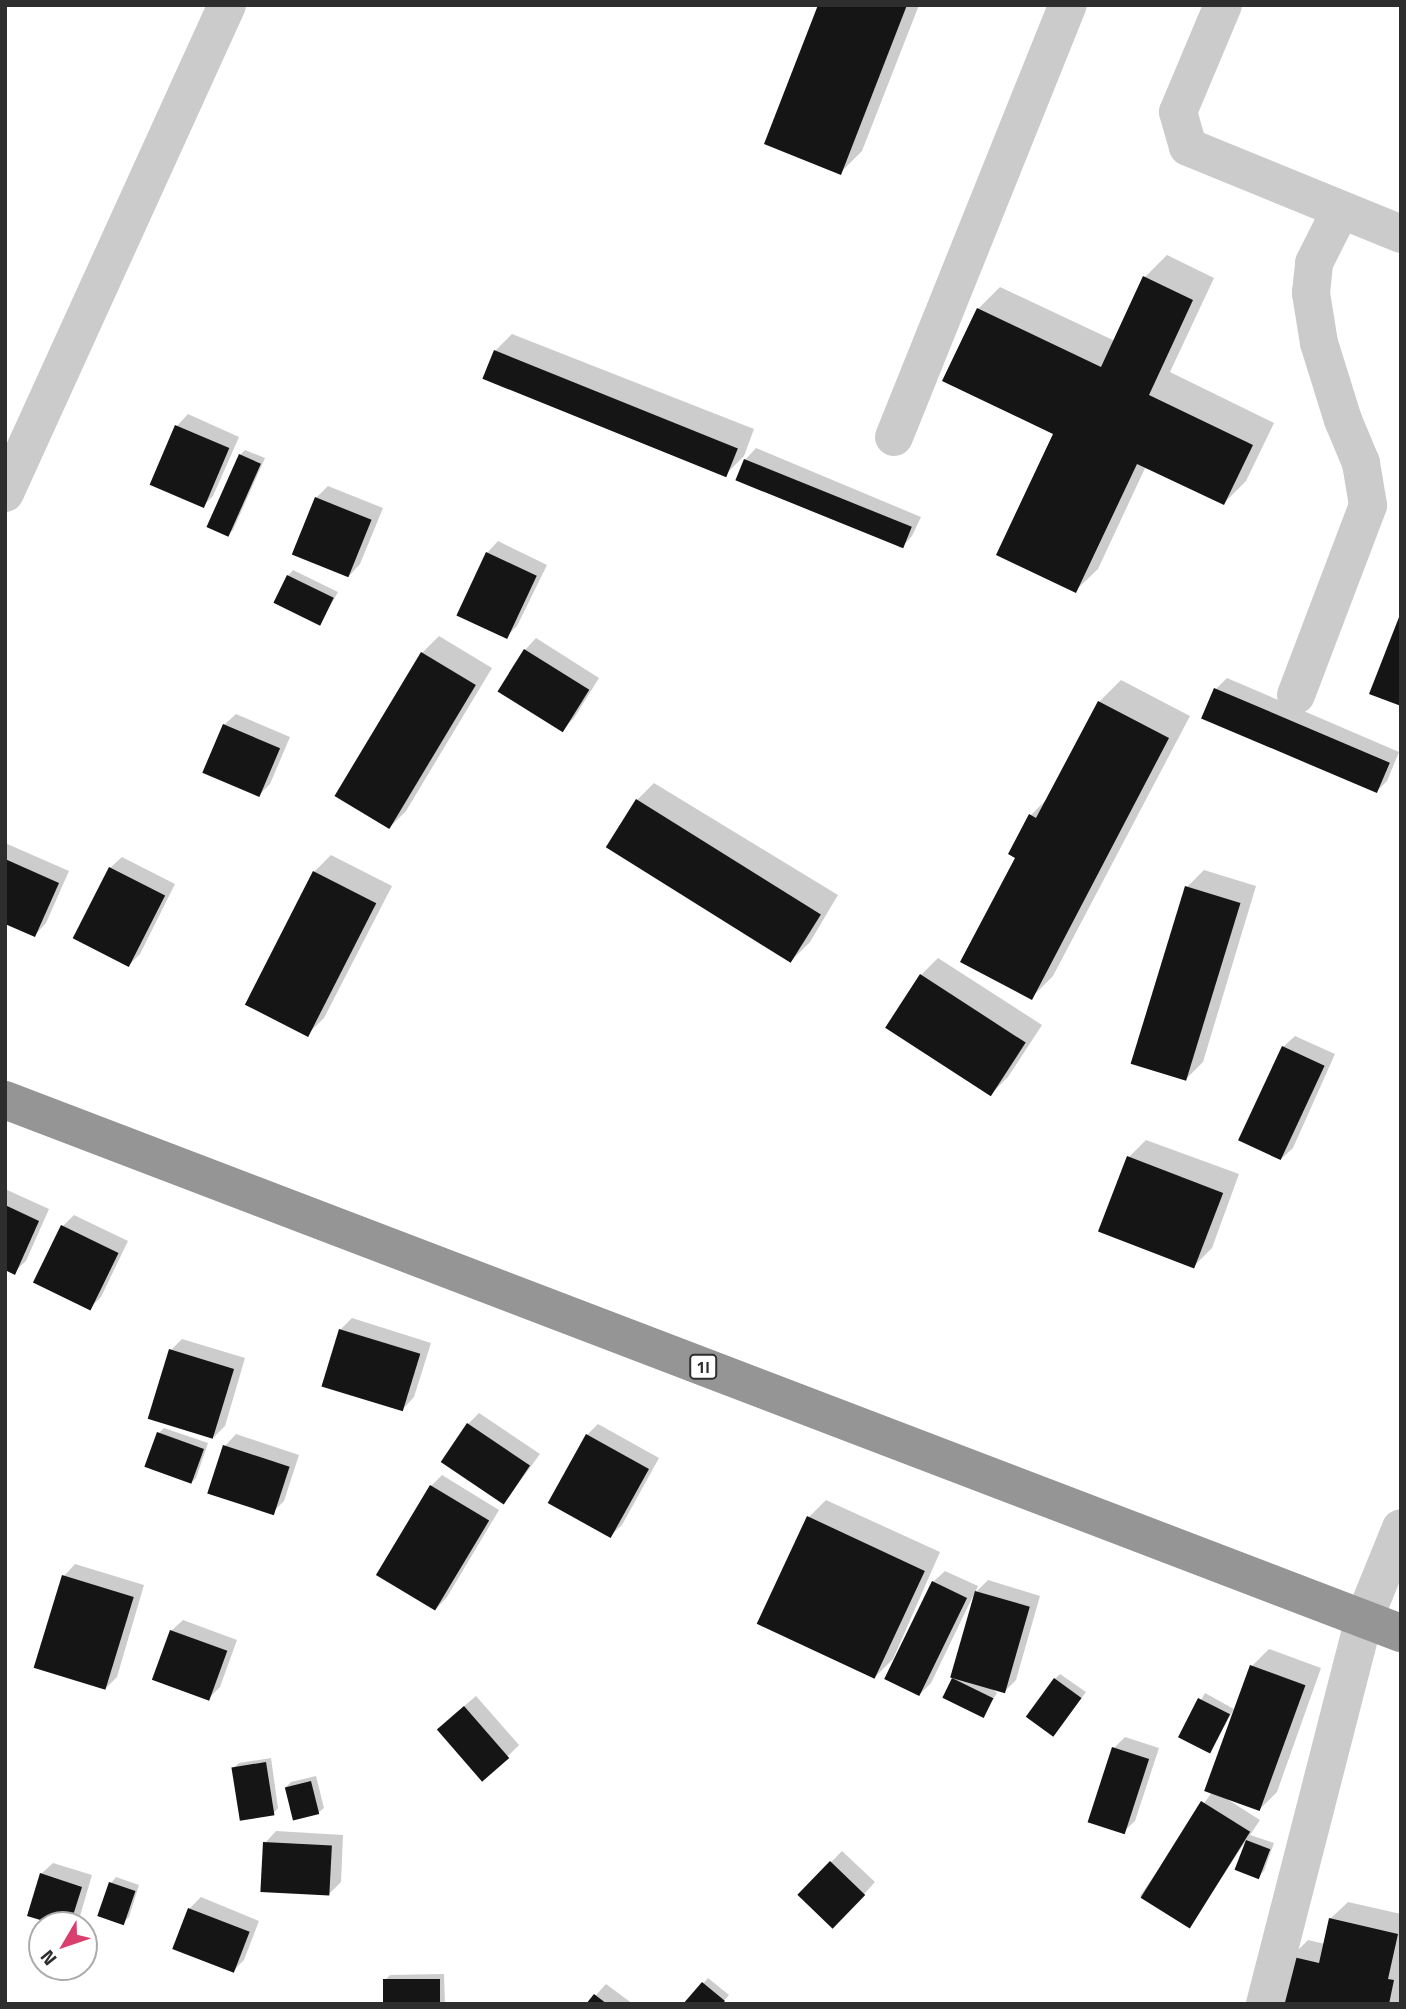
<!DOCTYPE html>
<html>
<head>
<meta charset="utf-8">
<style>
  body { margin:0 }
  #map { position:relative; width:1406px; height:2009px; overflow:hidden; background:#fff; font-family:"Titillium Web",sans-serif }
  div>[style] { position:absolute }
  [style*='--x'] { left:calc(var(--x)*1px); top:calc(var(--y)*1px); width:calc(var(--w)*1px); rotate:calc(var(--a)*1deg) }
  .shadow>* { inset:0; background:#0003; transform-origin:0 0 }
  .building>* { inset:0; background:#151515; transform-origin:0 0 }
  .minor>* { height:38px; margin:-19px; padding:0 19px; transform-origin:19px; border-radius:19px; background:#cbcbcb }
  .highway>* { height:38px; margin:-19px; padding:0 19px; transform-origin:19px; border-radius:19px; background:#959595 }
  span { translate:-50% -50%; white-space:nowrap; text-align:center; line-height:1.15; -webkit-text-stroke:7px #fff; paint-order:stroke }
  .shield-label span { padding:2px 5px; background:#fff; border:2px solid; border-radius:5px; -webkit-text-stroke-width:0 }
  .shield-label { font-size:16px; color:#2e2e2e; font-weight:700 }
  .frame { position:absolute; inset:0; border:7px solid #2e2e2e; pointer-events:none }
  .north { position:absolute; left:28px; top:1911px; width:70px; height:70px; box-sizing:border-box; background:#fff; border:2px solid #ababab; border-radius:50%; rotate:231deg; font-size:19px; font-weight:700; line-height:28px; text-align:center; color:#2e2e2e }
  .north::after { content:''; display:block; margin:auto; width:24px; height:32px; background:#d83e6e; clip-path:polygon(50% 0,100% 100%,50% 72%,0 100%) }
</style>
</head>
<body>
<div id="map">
  <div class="shadow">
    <i style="clip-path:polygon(820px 5px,919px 5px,862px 151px,840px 173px)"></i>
    <i style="clip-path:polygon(1167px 255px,1214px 278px,1170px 372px,1274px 423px,1246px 481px,1224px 503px,1146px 466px,1098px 569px,1075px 591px,1055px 433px,978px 309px,1000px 287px,1115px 341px,1145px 277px)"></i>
    <i style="clip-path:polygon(512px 334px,754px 429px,744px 456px,727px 473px,495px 351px)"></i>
    <i style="clip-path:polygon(188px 414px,239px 437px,213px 496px,202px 507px,177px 426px)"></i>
    <i style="clip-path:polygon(756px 448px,921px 517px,912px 536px,901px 548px,745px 460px)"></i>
    <i style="clip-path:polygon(245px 450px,265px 458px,233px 530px,228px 535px,240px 455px)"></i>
    <i style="clip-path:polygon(328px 486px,383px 508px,360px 564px,349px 576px,316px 498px)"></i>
    <i style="clip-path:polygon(498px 541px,547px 565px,517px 626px,506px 637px,487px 553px)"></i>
    <i style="clip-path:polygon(293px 570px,338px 592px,320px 624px,288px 576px)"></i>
    <i style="clip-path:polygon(439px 636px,492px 668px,406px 811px,389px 828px,422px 653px)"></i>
    <i style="clip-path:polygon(536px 638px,599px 678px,574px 718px,562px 730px,525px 650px)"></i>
    <i style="clip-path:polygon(1227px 678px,1399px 752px,1387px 781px,1376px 792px,1216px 689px)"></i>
    <i style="clip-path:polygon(1121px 680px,1190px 716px,1053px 976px,1031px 998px,1017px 857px,1011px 853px,1031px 815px,1050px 796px,1099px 702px)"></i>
    <i style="clip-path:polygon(236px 714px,290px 737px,270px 784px,259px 795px,224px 725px)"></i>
    <i style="clip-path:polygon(654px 783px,838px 895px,810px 942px,793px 959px,637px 800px)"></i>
    <i style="clip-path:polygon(5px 843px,69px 871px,46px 923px,35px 935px,5px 922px)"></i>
    <i style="clip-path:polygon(331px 855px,392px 886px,324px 1018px,307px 1035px,314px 872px)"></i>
    <i style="clip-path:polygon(122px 857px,175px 884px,140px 954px,128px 966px,110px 868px)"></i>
    <i style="clip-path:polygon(1204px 870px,1256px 886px,1203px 1062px,1186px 1079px,1187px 887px)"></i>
    <i style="clip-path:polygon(938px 958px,1042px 1025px,1008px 1077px,991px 1094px,921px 975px)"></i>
    <i style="clip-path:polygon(1295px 1036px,1335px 1054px,1293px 1148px,1281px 1159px,1283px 1047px)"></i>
    <i style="clip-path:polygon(1146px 1140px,1239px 1174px,1212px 1248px,1195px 1265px,1129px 1157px)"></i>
    <i style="clip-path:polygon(5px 1189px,49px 1209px,26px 1261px,14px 1272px,5px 1268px)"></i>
    <i style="clip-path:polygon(74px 1215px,128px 1241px,101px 1297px,90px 1308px,63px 1226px)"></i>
    <i style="clip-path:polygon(352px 1318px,431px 1343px,414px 1397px,403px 1409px,340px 1330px)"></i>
    <i style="clip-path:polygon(182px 1339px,245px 1358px,225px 1426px,214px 1437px,171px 1350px)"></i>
    <i style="clip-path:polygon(479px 1413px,540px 1454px,504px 1503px,468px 1424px)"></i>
    <i style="clip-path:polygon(598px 1424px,659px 1458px,622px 1525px,610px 1536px,587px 1435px)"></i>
    <i style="clip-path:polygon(164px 1428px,208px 1443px,196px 1478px,191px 1483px,159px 1433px)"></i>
    <i style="clip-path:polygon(236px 1434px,299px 1455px,284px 1501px,272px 1513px,225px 1446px)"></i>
    <i style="clip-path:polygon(442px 1475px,499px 1510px,447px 1597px,436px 1609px,431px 1486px)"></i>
    <i style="clip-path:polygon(826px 1500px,940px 1552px,893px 1659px,876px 1676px,809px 1517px)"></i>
    <i style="clip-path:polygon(75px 1564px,144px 1585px,117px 1677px,106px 1688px,64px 1576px)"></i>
    <i style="clip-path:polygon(945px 1571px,978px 1586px,975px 1593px,988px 1580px,1040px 1596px,1016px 1680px,1005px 1691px,990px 1687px,997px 1693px,983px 1716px,953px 1679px,974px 1594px,931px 1683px,920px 1694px,933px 1582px)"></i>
    <i style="clip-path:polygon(183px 1620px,237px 1640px,220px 1687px,208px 1699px,171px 1631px)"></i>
    <i style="clip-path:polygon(1269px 1649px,1321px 1668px,1277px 1792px,1260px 1809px,1227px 1799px,1260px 1820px,1250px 1835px,1274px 1843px,1264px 1871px,1259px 1876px,1245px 1842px,1197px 1915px,1186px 1926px,1140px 1896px,1212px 1792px,1252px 1666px)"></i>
    <i style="clip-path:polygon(1060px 1674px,1086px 1692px,1054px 1735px,1055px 1679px)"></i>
    <i style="left:1205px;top:1693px;width:33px;height:50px;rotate:29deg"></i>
    <i style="clip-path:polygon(476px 1696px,519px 1745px,507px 1757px,450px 1718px)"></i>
    <i style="clip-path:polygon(1125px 1737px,1159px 1748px,1135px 1821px,1123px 1832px,1114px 1748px)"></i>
    <i style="clip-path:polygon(271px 1758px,278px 1808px,273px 1814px,234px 1768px,239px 1763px)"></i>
    <i style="clip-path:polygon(316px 1776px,324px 1808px,318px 1813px,286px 1787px,291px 1782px)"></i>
    <i style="clip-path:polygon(276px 1831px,343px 1835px,341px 1882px,329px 1894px,265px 1843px)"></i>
    <i style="clip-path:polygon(842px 1851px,875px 1882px,844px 1916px,799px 1895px)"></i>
    <i style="clip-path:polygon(53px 1863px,92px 1875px,80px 1916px,70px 1925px,62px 1925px,41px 1874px)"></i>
    <i style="clip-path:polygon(116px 1877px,139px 1885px,129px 1917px,124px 1922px,100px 1915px,111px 1883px)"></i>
    <i style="clip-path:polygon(201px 1897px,259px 1921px,244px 1960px,233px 1971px,189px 1909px)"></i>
    <i style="clip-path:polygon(1348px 1902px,1401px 1914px,1401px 2004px,1280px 2004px,1291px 1957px,1308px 1940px,1325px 1944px,1330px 1919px)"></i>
    <i style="clip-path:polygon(444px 1974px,445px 2004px,385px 2004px,385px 1980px,390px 1975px)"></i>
    <i style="clip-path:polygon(708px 1978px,729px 1995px,721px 2004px,685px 2004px)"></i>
    <i style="clip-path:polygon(606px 1984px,633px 2004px,588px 2004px)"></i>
  </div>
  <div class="building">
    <i style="clip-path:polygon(818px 5px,907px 5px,841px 175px,764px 144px)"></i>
    <i style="clip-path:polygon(1143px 276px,1193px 300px,1149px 395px,1253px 445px,1224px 505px,1137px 464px,1076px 593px,996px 555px,1053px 434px,942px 381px,977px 308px,1101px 367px)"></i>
    <i style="left:494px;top:350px;width:263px;height:31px;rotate:22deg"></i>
    <i style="left:175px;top:425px;width:59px;height:65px;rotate:23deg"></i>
    <i style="left:239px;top:454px;width:24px;height:80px;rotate:24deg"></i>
    <i style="left:744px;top:459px;width:181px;height:23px;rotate:22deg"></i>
    <i style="left:315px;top:497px;width:61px;height:62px;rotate:22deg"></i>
    <i style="left:486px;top:552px;width:56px;height:70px;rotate:25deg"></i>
    <i style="left:287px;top:575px;width:52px;height:31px;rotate:26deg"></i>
    <i style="clip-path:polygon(1401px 612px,1401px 706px,1369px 694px)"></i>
    <i style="left:524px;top:649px;width:77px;height:50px;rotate:32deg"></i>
    <i style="left:421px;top:652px;width:64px;height:168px;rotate:31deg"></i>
    <i style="left:1214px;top:688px;width:191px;height:33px;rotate:23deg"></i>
    <i style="clip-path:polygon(1098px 701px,1169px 738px,1032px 1000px,960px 962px,1015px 858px,1008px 854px,1029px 814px,1036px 818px)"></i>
    <i style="left:223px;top:724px;width:62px;height:53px;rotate:23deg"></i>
    <i style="left:636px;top:799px;width:218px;height:57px;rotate:32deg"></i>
    <i style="clip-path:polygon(5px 859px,59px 883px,35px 937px,5px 924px)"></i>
    <i style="left:109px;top:867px;width:63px;height:80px;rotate:27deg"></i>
    <i style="left:313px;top:871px;width:71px;height:150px;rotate:27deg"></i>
    <i style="left:1185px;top:886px;width:58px;height:186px;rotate:17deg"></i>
    <i style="left:920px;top:974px;width:126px;height:64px;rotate:33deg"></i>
    <i style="left:1282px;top:1046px;width:47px;height:104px;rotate:25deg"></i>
    <i style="left:1127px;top:1156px;width:103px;height:81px;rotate:21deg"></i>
    <i style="clip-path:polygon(5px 1205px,39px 1221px,15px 1275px,5px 1270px)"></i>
    <i style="left:61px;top:1225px;width:64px;height:64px;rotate:26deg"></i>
    <i style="left:339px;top:1329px;width:85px;height:60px;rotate:17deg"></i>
    <i style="left:169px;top:1349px;width:68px;height:73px;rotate:17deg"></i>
    <i style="left:467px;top:1423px;width:76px;height:47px;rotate:34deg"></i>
    <i style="left:157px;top:1432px;width:50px;height:37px;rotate:20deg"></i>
    <i style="left:586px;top:1434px;width:72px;height:79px;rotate:29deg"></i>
    <i style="left:223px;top:1445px;width:70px;height:51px;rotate:18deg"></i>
    <i style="left:430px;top:1485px;width:69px;height:105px;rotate:31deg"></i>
    <i style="left:807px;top:1516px;width:130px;height:119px;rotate:25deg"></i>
    <i style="left:62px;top:1575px;width:75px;height:97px;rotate:17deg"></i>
    <i style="left:932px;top:1581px;width:39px;height:109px;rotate:26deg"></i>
    <i style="left:975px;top:1591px;width:57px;height:90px;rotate:16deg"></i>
    <i style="left:170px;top:1630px;width:61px;height:53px;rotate:20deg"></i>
    <i style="left:1250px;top:1665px;width:59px;height:134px;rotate:20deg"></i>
    <i style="left:952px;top:1678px;width:46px;height:22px;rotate:26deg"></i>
    <i style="left:1054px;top:1678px;width:34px;height:48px;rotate:36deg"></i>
    <i style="left:1198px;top:1698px;width:36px;height:44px;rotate:27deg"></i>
    <i style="left:464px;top:1706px;width:69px;height:36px;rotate:49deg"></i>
    <i style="left:1112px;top:1747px;width:39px;height:79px;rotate:18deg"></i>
    <i style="left:266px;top:1762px;width:54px;height:35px;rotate:81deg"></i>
    <i style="left:311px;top:1781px;width:34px;height:27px;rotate:76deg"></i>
    <i style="left:1201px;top:1801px;width:58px;height:114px;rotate:32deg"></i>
    <i style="left:1246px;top:1840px;width:26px;height:32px;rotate:21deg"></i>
    <i style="left:263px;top:1842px;width:69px;height:50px;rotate:3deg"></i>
    <i style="left:830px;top:1861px;width:49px;height:47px;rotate:44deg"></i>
    <i style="clip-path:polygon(40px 1873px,82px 1887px,70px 1925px,57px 1925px,27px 1916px)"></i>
    <i style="left:109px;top:1882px;width:28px;height:36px;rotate:19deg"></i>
    <i style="left:188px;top:1908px;width:66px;height:44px;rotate:21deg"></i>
    <i style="clip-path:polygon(1329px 1918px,1398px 1934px,1388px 1979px,1394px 1980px,1389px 2004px,1279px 2004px,1289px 1956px,1319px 1963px)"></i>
    <i style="left:383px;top:1979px;width:57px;height:25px"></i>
    <i style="clip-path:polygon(702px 1982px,725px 2001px,722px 2004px,683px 2004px)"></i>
    <i style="clip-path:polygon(594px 1994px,607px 2004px,586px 2004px)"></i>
  </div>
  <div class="minor">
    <i style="--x:1223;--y:5;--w:116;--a:112.8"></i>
    <i style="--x:1178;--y:112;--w:36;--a:74"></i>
    <i style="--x:1188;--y:147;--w:230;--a:22.2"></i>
    <i style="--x:894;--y:437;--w:466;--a:-68.1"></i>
    <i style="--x:5;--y:493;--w:536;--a:-65.54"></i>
    <i style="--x:1296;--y:695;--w:203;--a:-69.2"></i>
    <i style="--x:1368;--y:505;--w:43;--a:-99.5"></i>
    <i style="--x:1361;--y:463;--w:47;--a:-112.7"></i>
    <i style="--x:1343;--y:420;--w:81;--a:-107.3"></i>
    <i style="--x:1319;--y:343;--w:51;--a:-99.1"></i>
    <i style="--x:1311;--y:293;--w:30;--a:-84"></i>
    <i style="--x:1314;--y:263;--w:58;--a:-63.4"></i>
    <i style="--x:1265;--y:2004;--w:398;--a:-75.6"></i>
    <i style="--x:1364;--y:1619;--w:98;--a:-67.9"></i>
  </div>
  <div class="highway">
    <i style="--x:5;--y:1100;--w:1494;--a:20.9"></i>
  </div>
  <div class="shield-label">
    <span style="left:703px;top:1367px">1I</span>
  </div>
  <div class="frame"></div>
  <div class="north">N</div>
</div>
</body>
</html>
